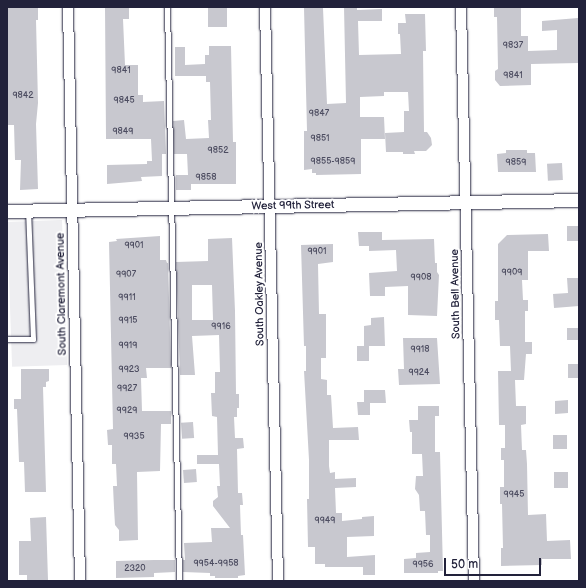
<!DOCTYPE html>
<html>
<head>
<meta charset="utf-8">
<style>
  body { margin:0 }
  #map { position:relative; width:586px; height:588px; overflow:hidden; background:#fff; font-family:"Balsamiq Sans",sans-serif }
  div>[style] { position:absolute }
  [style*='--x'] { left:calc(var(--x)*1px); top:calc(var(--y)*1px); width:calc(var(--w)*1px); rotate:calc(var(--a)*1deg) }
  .built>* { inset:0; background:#eeeef1; transform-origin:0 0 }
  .building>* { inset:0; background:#c8c8cf; transform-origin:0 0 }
  .roads { filter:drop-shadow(0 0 1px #22223b) drop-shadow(0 0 1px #22223b) }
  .service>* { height:5px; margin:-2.5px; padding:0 2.5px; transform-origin:2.5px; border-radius:2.5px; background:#fff }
  .minor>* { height:10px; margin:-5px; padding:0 5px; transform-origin:5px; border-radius:5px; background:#fff }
  .tertiary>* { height:13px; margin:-6.5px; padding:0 6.5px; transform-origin:6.5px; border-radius:6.5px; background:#fff }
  span { translate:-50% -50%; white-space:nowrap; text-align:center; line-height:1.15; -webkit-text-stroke:4px #fff; paint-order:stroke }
  .number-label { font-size:9px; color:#4c4c60 }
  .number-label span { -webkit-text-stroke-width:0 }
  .street-label { font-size:11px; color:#22223b }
  .frame { position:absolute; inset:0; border:8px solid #22223b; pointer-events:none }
  .scale { position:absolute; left:444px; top:558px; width:97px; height:18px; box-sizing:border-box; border:2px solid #22223b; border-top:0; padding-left:5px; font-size:12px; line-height:14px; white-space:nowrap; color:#22223b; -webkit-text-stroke:3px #fff; paint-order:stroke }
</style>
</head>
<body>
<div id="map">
  <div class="built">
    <i style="left:62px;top:220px;width:145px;height:55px;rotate:88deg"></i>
  </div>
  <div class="building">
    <i style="clip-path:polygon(7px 7px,38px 7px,38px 20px,36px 20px,38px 103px,36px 124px,38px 189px,20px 190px,21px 160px,15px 160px,14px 125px,7px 125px)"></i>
    <i style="clip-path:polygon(105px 7px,129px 7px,129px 19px,123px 19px,125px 65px,138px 65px,138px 95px,143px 95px,143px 102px,164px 101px,166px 154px,162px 154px,162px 176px,141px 177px,142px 181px,107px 184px,107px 165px,147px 164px,147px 161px,152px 161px,151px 139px,106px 139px)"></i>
    <i style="left:208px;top:7px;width:19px;height:20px"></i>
    <i style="clip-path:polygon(344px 7px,357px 7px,357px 10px,382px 9px,382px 21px,358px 21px,359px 55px,401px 54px,400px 34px,398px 34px,398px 23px,406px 23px,405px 14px,425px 14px,426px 51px,423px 51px,424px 132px,427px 132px,431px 138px,432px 145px,426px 151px,414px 151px,415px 154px,403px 154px,403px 152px,386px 152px,385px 133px,404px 132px,404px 111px,409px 111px,408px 92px,384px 92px,384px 96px,360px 97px,360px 117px,384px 117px,385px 139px,361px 139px,361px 174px,316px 175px,316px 173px,312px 173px,312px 169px,304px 170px,304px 131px,307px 131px,304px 8px,323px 8px,327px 104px,346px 103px)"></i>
    <i style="clip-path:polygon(494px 7px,521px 7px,521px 36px,528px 36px,528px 51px,557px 50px,557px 30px,542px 31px,542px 21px,578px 18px,579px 63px,531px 64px,531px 85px,500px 86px,495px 80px,495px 71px,498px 69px,497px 17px,494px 17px)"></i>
    <i style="clip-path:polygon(209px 46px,231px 46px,233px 142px,236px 142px,236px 184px,191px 184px,191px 190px,176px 190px,176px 175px,188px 175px,187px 154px,174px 154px,173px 121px,184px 120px,186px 139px,209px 138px,208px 120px,211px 120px,210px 82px,206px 82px,206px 76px,175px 76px,175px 47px,185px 47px,185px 65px,205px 64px,205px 55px,209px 55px)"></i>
    <i style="clip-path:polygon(506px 150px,527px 150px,527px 153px,535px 153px,536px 172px,498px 172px,497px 154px,506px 153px)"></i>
    <i style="left:562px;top:163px;width:17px;height:15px;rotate:87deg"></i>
    <i style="left:567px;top:226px;width:11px;height:15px"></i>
    <i style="clip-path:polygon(358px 232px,382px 232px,382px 240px,434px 239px,435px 263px,437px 263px,437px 272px,439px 275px,437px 316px,408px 315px,408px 286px,385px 287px,385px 296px,370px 296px,369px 273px,397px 271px,396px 250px,369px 251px,369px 246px,359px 246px)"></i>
    <i style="clip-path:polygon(548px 234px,549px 251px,528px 251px,528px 280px,522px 280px,523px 300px,528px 300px,528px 311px,525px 311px,525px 342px,532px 342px,532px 354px,526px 354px,524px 380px,515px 380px,516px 406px,526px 406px,526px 424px,521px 425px,522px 450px,526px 450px,527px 464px,528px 515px,546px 514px,547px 541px,570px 540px,571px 559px,542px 559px,542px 565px,501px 566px,501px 548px,503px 548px,502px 504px,500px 504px,500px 487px,504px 487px,504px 460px,501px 460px,501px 448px,505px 448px,505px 425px,499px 425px,498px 371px,511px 371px,510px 346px,500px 346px,499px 320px,495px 320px,495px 301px,498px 301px,498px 244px,507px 235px)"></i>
    <i style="clip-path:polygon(160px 236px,160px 260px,166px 260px,167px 263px,168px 263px,171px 368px,146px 368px,147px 378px,141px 378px,142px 411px,171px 411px,171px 424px,161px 424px,160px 471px,137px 472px,138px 540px,119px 541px,119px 530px,115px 525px,114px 508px,113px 486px,117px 486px,116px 464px,112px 464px,112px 445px,108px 445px,107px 430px,113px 429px,109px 242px,117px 241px,116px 239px)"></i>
    <i style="clip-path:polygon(evenodd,232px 238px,235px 311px,236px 394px,239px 394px,239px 408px,237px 408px,237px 417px,234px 417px,235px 438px,243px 438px,244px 448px,237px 449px,238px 493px,242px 493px,243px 505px,240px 505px,241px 535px,243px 535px,245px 575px,238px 576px,238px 578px,215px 578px,215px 576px,210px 576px,210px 573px,183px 572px,183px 560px,185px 560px,184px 543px,212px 542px,211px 528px,230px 528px,213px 506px,213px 501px,218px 497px,217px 486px,220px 486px,219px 464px,197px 464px,197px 455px,218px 455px,217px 417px,212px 416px,211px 393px,215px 393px,215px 372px,220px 372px,219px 335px,192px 336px,195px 375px,180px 375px,176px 262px,208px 261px,208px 239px,232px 238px,192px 285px,212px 285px,213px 320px,192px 320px,192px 285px)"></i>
    <i style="clip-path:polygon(333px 244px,333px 262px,318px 264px,319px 314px,326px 314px,326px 358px,321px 358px,321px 379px,327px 380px,327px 395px,331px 395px,333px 428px,358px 427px,359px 440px,329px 440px,329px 466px,330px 473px,335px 472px,335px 479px,356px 478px,356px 487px,335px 488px,336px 513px,342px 513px,342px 521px,362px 519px,362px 517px,374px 516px,374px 536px,347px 537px,347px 557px,375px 555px,375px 575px,363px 575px,363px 567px,325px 567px,325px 564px,315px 564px,315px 547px,308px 547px,307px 499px,309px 499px,309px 460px,304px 371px,306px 371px,306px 346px,304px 346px,301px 245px)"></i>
    <i style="clip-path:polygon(567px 278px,579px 278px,579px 306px,554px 308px,553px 294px,568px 293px)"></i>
    <i style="clip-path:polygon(384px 317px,385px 346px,369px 346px,369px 361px,357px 361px,357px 346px,364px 346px,364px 326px,371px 325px,371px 318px)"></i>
    <i style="left:567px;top:328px;width:12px;height:12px"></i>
    <i style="clip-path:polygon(403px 338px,437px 338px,440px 384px,399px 385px,398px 369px,404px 369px)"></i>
    <i style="left:568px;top:364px;width:11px;height:14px"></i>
    <i style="clip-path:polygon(21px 369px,49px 369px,49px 381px,46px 382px,46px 387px,43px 387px,46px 492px,25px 492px,24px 462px,19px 462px,17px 409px,14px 409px,14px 399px,21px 399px)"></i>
    <i style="clip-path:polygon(364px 390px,385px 390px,386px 403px,370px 403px,370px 415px,358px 415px,357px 402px,364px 402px)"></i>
    <i style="clip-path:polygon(568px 400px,568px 413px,555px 414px,555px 401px)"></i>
    <i style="clip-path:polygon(418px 406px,439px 406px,439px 416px,435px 416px,435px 452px,440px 452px,443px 571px,438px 571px,438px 573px,404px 573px,404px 559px,416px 558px,416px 553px,430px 552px,430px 535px,426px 535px,425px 511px,420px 511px,419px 495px,415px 489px,416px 476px,423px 476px,422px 454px,412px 454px,412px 432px,410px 432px,409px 420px,418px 420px)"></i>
    <i style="left:193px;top:422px;width:16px;height:12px;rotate:86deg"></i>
    <i style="left:553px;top:435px;width:14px;height:14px"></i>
    <i style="left:196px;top:469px;width:13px;height:13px;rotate:86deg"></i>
    <i style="left:554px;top:472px;width:14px;height:16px"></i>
    <i style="clip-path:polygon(46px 517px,48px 580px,27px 581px,27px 575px,19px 575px,19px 541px,31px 541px,30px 518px)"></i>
    <i style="clip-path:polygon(154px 560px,175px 560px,175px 572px,154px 573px,154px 577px,116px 578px,116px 561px)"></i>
  </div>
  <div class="roads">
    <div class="service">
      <i style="--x:167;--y:7;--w:574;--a:88.8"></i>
      <i style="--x:7;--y:339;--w:26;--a:0"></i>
      <i style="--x:33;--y:339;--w:128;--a:-92.2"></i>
    </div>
    <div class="minor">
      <i style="--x:68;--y:7;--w:574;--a:88.8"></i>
      <i style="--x:265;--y:7;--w:574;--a:88.7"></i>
      <i style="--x:461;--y:7;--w:574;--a:88.7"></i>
    </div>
    <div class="tertiary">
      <i style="--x:7;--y:211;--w:572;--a:-1.1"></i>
    </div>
  </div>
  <div class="number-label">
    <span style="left:513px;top:46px">9837</span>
    <span style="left:121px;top:71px">9841</span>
    <span style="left:513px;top:76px">9841</span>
    <span style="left:23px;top:96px">9842</span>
    <span style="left:124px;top:101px">9845</span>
    <span style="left:319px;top:114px">9847</span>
    <span style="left:123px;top:132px">9849</span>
    <span style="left:320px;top:139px">9851</span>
    <span style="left:218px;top:151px">9852</span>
    <span style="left:333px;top:162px">9855-9859</span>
    <span style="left:516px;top:163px">9859</span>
    <span style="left:206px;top:178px">9858</span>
    <span style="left:134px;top:246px">9901</span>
    <span style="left:317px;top:252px">9901</span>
    <span style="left:512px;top:273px">9909</span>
    <span style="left:126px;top:275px">9907</span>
    <span style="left:421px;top:278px">9908</span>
    <span style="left:127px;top:298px">9911</span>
    <span style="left:128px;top:321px">9915</span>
    <span style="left:221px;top:327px">9916</span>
    <span style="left:128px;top:346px">9919</span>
    <span style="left:420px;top:350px">9918</span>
    <span style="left:129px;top:370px">9923</span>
    <span style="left:419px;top:373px">9924</span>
    <span style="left:127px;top:389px">9927</span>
    <span style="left:127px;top:411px">9929</span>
    <span style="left:134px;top:437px">9935</span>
    <span style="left:514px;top:495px">9945</span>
    <span style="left:325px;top:521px">9949</span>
    <span style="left:216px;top:564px">9954-9958</span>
    <span style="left:423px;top:565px">9956</span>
    <span style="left:135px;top:569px">2320</span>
  </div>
  <div class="street-label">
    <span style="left:293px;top:206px;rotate:-1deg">West 99th Street</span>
    <span style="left:62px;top:294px;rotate:-91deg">South Claremont Avenue</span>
    <span style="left:260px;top:294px;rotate:-91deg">South Oakley Avenue</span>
    <span style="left:456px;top:294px;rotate:-91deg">South Bell Avenue</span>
  </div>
  <div class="frame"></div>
  <div class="scale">50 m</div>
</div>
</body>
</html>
